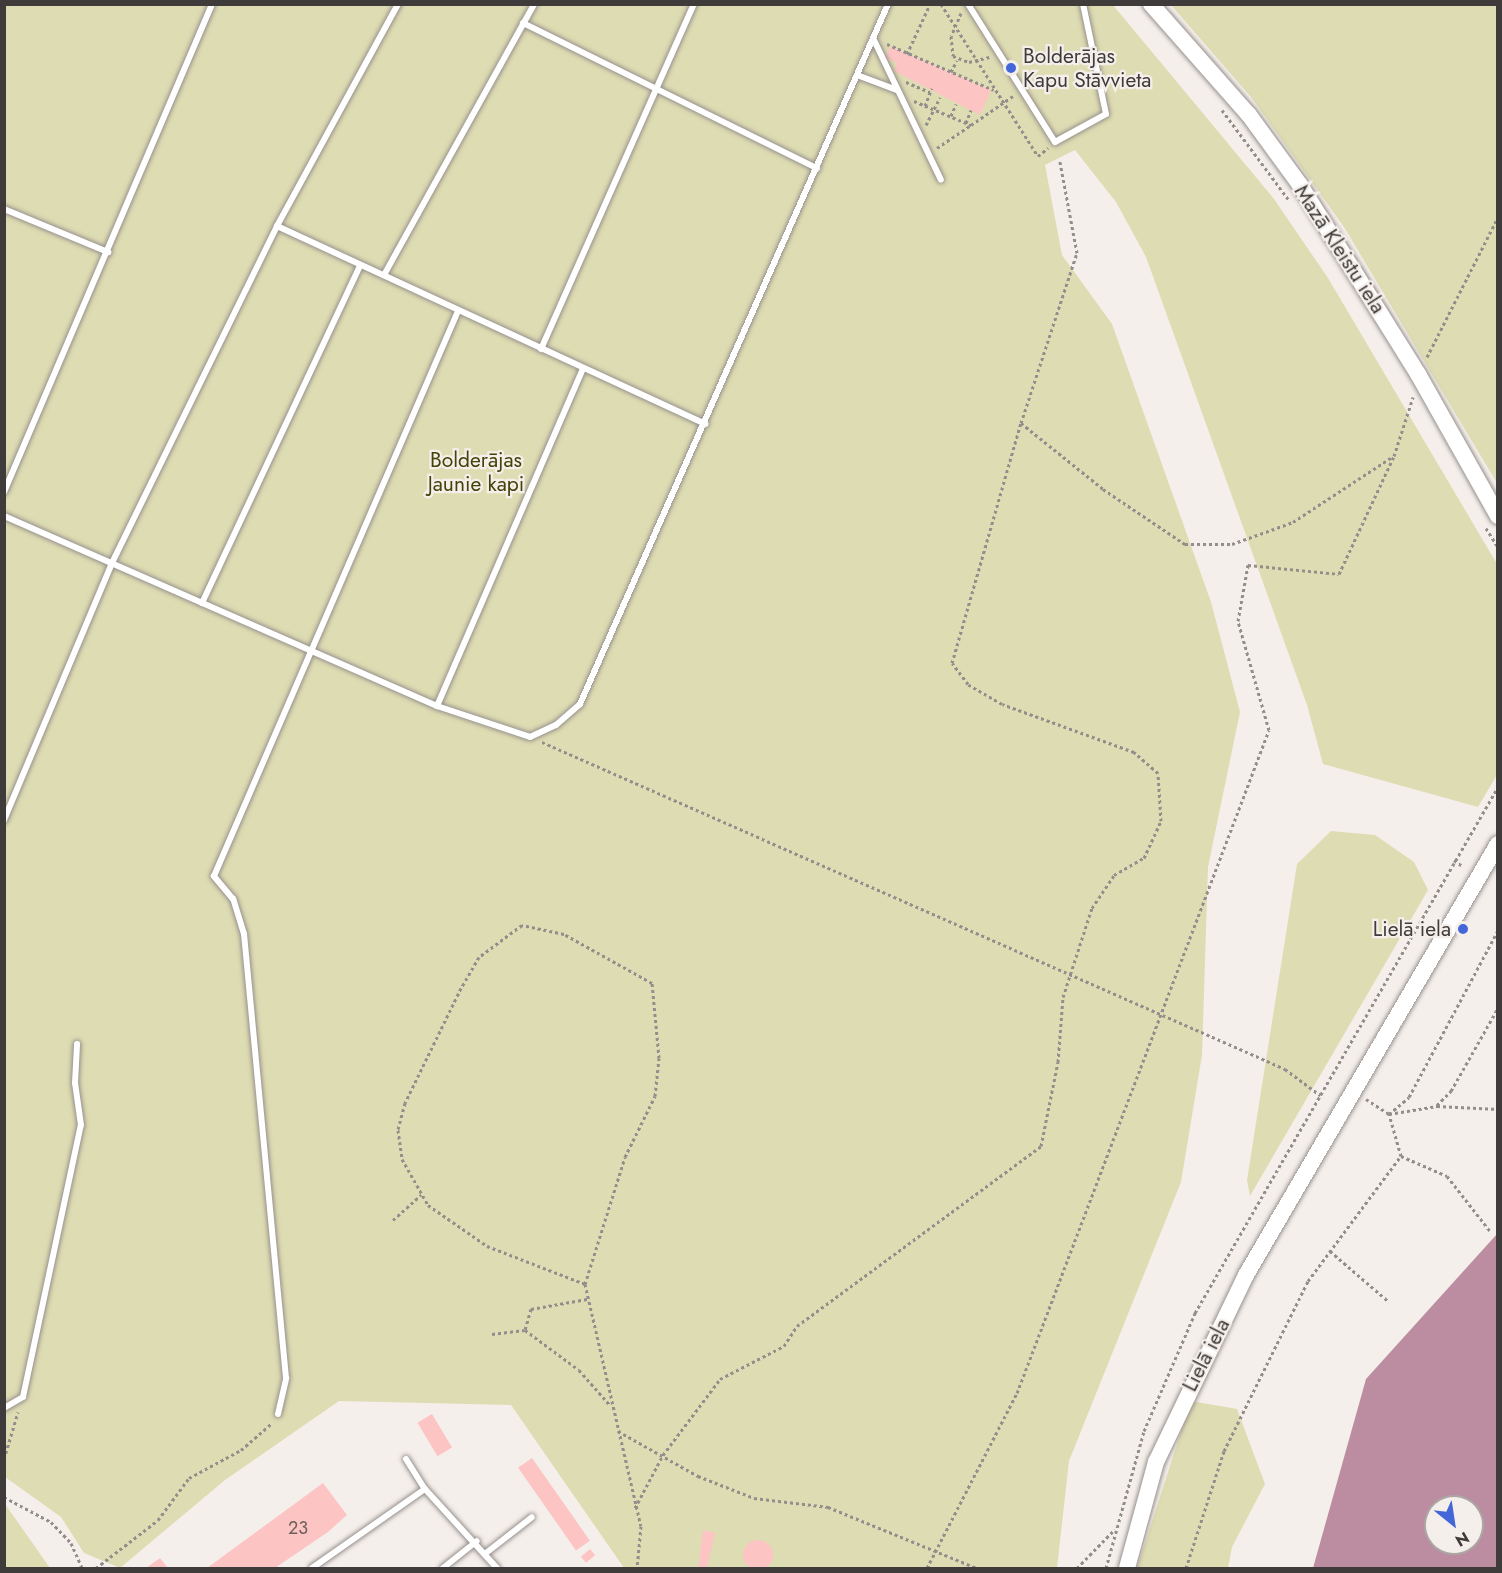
<!DOCTYPE html>
<html>
<head>
<meta charset="utf-8">
<style>
  body { margin:0 }
  #map { position:relative; width:1502px; height:1573px; overflow:hidden; background:#f5efeb; font-family:Jost,sans-serif }
  div>[style] { position:absolute }
  [style*='--x'] { left:calc(var(--x)*1px); top:calc(var(--y)*1px); width:calc(var(--w)*1px); rotate:calc(var(--a)*1deg) }
  .green>* { inset:0; background:#dedcb2 }
  .water>* { inset:0; background:#bc8da1 }
  .building>* { inset:0; background:#fcc5c4; transform-origin:0 0 }
  .round { border-radius:50% }
  .path>* { height:3px; margin-top:-1.5px; transform-origin:0; background:repeating-linear-gradient(90deg,#938e8c 0 3px,transparent 0 6px) }
  .roads { filter:drop-shadow(0 0 2px #97918e) drop-shadow(0 0 2px #97918e) }
  .lane>* { height:6px; margin:-3px; padding:0 3px; transform-origin:3px; border-radius:3px; background:#fff }
  .secondary>* { height:16px; margin:-8px; padding:0 8px; transform-origin:8px; border-radius:8px; background:#fff }
  .dots>* { width:16px; height:16px; translate:-50% -50%; box-sizing:border-box; border:3px solid #f5efeb; border-radius:50% }
  span { translate:-50% -50%; white-space:nowrap; text-align:center; line-height:1.15; -webkit-text-stroke:4.5px #f5efeb; paint-order:stroke }
  .number-label { font-size:18px; color:#6e5e5c }
  .number-label span { -webkit-text-stroke-width:0 }
  .poi-label { font-size:21px; color:#3e3b3a }
  .left { translate:0 -50%; text-align:left }
  .right { translate:-100% -50%; text-align:right }
  .street-label { font-size:21px; color:#3e3b3a }
  .park-label { font-size:21px; color:#454107 }
  .frame { position:absolute; inset:0; border:6px solid #3e3b3a; pointer-events:none }
  .north { position:absolute; left:1424px; top:1495px; width:60px; height:60px; box-sizing:border-box; background:#f5efeb; border:2px solid #aca7a4; border-radius:50%; rotate:150deg; font-size:16px; font-weight:700; line-height:24px; text-align:center; color:#3e3b3a }
  .north::after { content:''; display:block; margin:auto; width:21px; height:27px; background:#4366d8; clip-path:polygon(50% 0,100% 100%,50% 72%,0 100%) }
</style>
</head>
<body>
<div id="map">
  <div class="green">
    <i style="clip-path:polygon(5px 5px,1113px 5px,1274px 199px,1328px 278px,1497px 564px,1498px 773px,1478px 807px,1323px 764px,1307px 705px,1146px 257px,1116px 202px,1075px 150px,1045px 165px,1062px 255px,1112px 324px,1211px 602px,1240px 712px,1208px 867px,1202px 1055px,1181px 1182px,1069px 1461px,1057px 1568px,624px 1568px,511px 1405px,339px 1401px,225px 1480px,120px 1568px,84px 1553px,61px 1517px,5px 1477px)"></i>
    <i style="clip-path:polygon(1171px 5px,1497px 5px,1497px 483px,1344px 227px,1251px 97px)"></i>
    <i style="clip-path:polygon(1331px 831px,1375px 835px,1414px 862px,1428px 890px,1250px 1196px,1247px 1180px,1297px 864px)"></i>
    <i style="clip-path:polygon(1191px 1401px,1237px 1409px,1265px 1484px,1232px 1547px,1228px 1568px,1137px 1568px)"></i>
    <i style="clip-path:polygon(4px 1504px,5px 1504px,50px 1568px,5px 1568px)"></i>
  </div>
  <div class="water">
    <i style="clip-path:polygon(evenodd,1497px 1234px,1497px 1568px,1313px 1568px,1366px 1379px,1497px 1234px,1436px 1507px,1472px 1507px,1472px 1543px,1436px 1543px,1436px 1507px)"></i>
  </div>
  <div class="building">
    <i style="clip-path:polygon(890px 46px,991px 90px,980px 115px,894px 71px,897px 63px,885px 58px)"></i>
    <i style="left:432px;top:1414px;width:39px;height:17px;rotate:59deg"></i>
    <i style="left:532px;top:1458px;width:101px;height:17px;rotate:55deg"></i>
    <i style="clip-path:polygon(323px 1483px,347px 1515px,328px 1532px,275px 1568px,207px 1568px)"></i>
    <i style="clip-path:polygon(703px 1530px,715px 1533px,707px 1568px,698px 1568px)"></i>
    <i class="round" style="left:743px;top:1540px;width:30px;height:30px"></i>
    <i style="left:590px;top:1549px;width:8px;height:12px;rotate:50deg"></i>
    <i style="clip-path:polygon(160px 1558px,168px 1568px,146px 1568px)"></i>
  </div>
  <div class="path">
    <i style="--x:941;--y:4;--w:180;--a:57.5"></i>
    <i style="--x:1038;--y:156;--w:13;--a:-39"></i>
    <i style="--x:961;--y:13;--w:25;--a:113"></i>
    <i style="--x:951;--y:36;--w:20;--a:84"></i>
    <i style="--x:953;--y:56;--w:17;--a:21"></i>
    <i style="--x:969;--y:62;--w:21;--a:-14"></i>
    <i style="--x:887;--y:44;--w:116;--a:23.3"></i>
    <i style="--x:907;--y:54;--w:55;--a:-65.3"></i>
    <i style="--x:951;--y:72;--w:13;--a:-63"></i>
    <i style="--x:906;--y:82;--w:26;--a:23"></i>
    <i style="--x:914;--y:101;--w:62;--a:22.8"></i>
    <i style="--x:971;--y:125;--w:51;--a:-34.6"></i>
    <i style="--x:925;--y:106;--w:19;--a:-69"></i>
    <i style="--x:1222;--y:110;--w:111;--a:53.4"></i>
    <i style="--x:951;--y:116;--w:13;--a:-67"></i>
    <i style="--x:966;--y:123;--w:14;--a:-69"></i>
    <i style="--x:926;--y:125;--w:31;--a:-63"></i>
    <i style="--x:937;--y:148;--w:41;--a:-34.1"></i>
    <i style="--x:1427;--y:357;--w:157;--a:-63.1"></i>
    <i style="--x:1021;--y:423;--w:105;--a:38.8"></i>
    <i style="--x:1103;--y:489;--w:99;--a:33.9"></i>
    <i style="--x:1185;--y:544;--w:47;--a:0"></i>
    <i style="--x:1232;--y:544;--w:65;--a:-19.8"></i>
    <i style="--x:1293;--y:522;--w:118;--a:-33.3"></i>
    <i style="--x:1486;--y:528;--w:22;--a:58"></i>
    <i style="--x:542;--y:742;--w:812;--a:23.75"></i>
    <i style="--x:1285;--y:1069;--w:44;--a:36.6"></i>
    <i style="--x:1454;--y:860;--w:9;--a:36"></i>
    <i style="--x:1366;--y:1099;--w:27;--a:33"></i>
    <i style="--x:1389;--y:1114;--w:49;--a:-9.5"></i>
    <i style="--x:1437;--y:1106;--w:61;--a:2.8"></i>
    <i style="--x:1437;--y:1105;--w:20;--a:-45"></i>
    <i style="--x:1451;--y:1091;--w:95;--a:-60.5"></i>
    <i style="--x:1401;--y:1156;--w:50;--a:23.5"></i>
    <i style="--x:1447;--y:1176;--w:70;--a:52"></i>
    <i style="--x:393;--y:1220;--w:38;--a:-42"></i>
    <i style="--x:1330;--y:1251;--w:78;--a:40.8"></i>
    <i style="--x:585;--y:1284;--w:133;--a:-72.5"></i>
    <i style="--x:625;--y:1157;--w:68;--a:-63.8"></i>
    <i style="--x:655;--y:1096;--w:38;--a:-84"></i>
    <i style="--x:659;--y:1058;--w:75;--a:-95.3"></i>
    <i style="--x:652;--y:983;--w:101;--a:-150.9"></i>
    <i style="--x:564;--y:934;--w:43;--a:-167.9"></i>
    <i style="--x:522;--y:925;--w:54;--a:143.3"></i>
    <i style="--x:479;--y:957;--w:36;--a:120"></i>
    <i style="--x:461;--y:988;--w:128;--a:116"></i>
    <i style="--x:405;--y:1103;--w:28;--a:105"></i>
    <i style="--x:398;--y:1130;--w:29;--a:82"></i>
    <i style="--x:402;--y:1159;--w:53;--a:60.5"></i>
    <i style="--x:428;--y:1205;--w:72;--a:34.8"></i>
    <i style="--x:487;--y:1246;--w:105;--a:21.2"></i>
    <i style="--x:585;--y:1284;--w:248;--a:77"></i>
    <i style="--x:641;--y:1526;--w:42;--a:95.4"></i>
    <i style="--x:587;--y:1299;--w:57;--a:169.9"></i>
    <i style="--x:531;--y:1309;--w:22;--a:106"></i>
    <i style="--x:525;--y:1330;--w:67;--a:36.5"></i>
    <i style="--x:579;--y:1370;--w:47;--a:48.5"></i>
    <i style="--x:492;--y:1334;--w:33;--a:-7"></i>
    <i style="--x:618;--y:1431;--w:92;--a:29.4"></i>
    <i style="--x:698;--y:1476;--w:60;--a:21.4"></i>
    <i style="--x:754;--y:1498;--w:75;--a:6.9"></i>
    <i style="--x:828;--y:1507;--w:161;--a:22.3"></i>
    <i style="--x:4;--y:1459;--w:49;--a:-73.4"></i>
    <i style="--x:4;--y:1474;--w:6;--a:90"></i>
    <i style="--x:4;--y:1497;--w:53;--a:28"></i>
    <i style="--x:51;--y:1522;--w:29;--a:46"></i>
    <i style="--x:71;--y:1543;--w:27;--a:66"></i>
    <i style="--x:635;--y:1508;--w:60;--a:-62.2"></i>
    <i style="--x:663;--y:1455;--w:95;--a:-53.1"></i>
    <i style="--x:720;--y:1379;--w:72;--a:-27.3"></i>
    <i style="--x:784;--y:1346;--w:24;--a:-57"></i>
    <i style="--x:797;--y:1326;--w:303;--a:-36.4"></i>
    <i style="--x:1041;--y:1146;--w:86;--a:-78.6"></i>
    <i style="--x:1058;--y:1062;--w:65;--a:-85.6"></i>
    <i style="--x:1063;--y:997;--w:94;--a:-72"></i>
    <i style="--x:1092;--y:908;--w:40;--a:-56"></i>
    <i style="--x:1114;--y:875;--w:34;--a:-30"></i>
    <i style="--x:1144;--y:858;--w:41;--a:-65.3"></i>
    <i style="--x:1161;--y:821;--w:48;--a:-93.6"></i>
    <i style="--x:1158;--y:773;--w:32;--a:-139"></i>
    <i style="--x:1134;--y:752;--w:140;--a:-160"></i>
    <i style="--x:1002;--y:704;--w:39;--a:-150"></i>
    <i style="--x:968;--y:684;--w:26;--a:-127"></i>
    <i style="--x:952;--y:663;--w:250;--a:-74"></i>
    <i style="--x:1021;--y:423;--w:179;--a:-71.8"></i>
    <i style="--x:1077;--y:253;--w:93;--a:-100.6"></i>
    <i style="--x:96;--y:1568;--w:78;--a:-37.7"></i>
    <i style="--x:158;--y:1520;--w:52;--a:-53.6"></i>
    <i style="--x:189;--y:1478;--w:59;--a:-28.3"></i>
    <i style="--x:241;--y:1450;--w:41;--a:-41.1"></i>
    <i style="--x:927;--y:1568;--w:197;--a:-62.8"></i>
    <i style="--x:1017;--y:1393;--w:709;--a:-69.19"></i>
    <i style="--x:1269;--y:730;--w:113;--a:-105.9"></i>
    <i style="--x:1238;--y:621;--w:57;--a:-79.9"></i>
    <i style="--x:1248;--y:565;--w:91;--a:5.6"></i>
    <i style="--x:1339;--y:574;--w:130;--a:-65"></i>
    <i style="--x:1394;--y:456;--w:62;--a:-72.1"></i>
    <i style="--x:1077;--y:1568;--w:54;--a:-45.7"></i>
    <i style="--x:1106;--y:1568;--w:142;--a:-74.5"></i>
    <i style="--x:1144;--y:1431;--w:129;--a:-66.6"></i>
    <i style="--x:1195;--y:1313;--w:607;--a:-60.06"></i>
    <i style="--x:1186;--y:1568;--w:123;--a:-72"></i>
    <i style="--x:1224;--y:1451;--w:190;--a:-63.7"></i>
    <i style="--x:1308;--y:1281;--w:156;--a:-53.4"></i>
    <i style="--x:1401;--y:1156;--w:44;--a:-105.9"></i>
    <i style="--x:1389;--y:1114;--w:26;--a:-40"></i>
    <i style="--x:1409;--y:1097;--w:189;--a:-61.9"></i>
  </div>
  <div class="roads">
    <div class="lane">
      <i style="--x:968;--y:4;--w:163;--a:57.8"></i>
      <i style="--x:1055;--y:142;--w:58;--a:-28.8"></i>
      <i style="--x:1106;--y:114;--w:112;--a:-101.8"></i>
      <i style="--x:523;--y:23;--w:328;--a:26.3"></i>
      <i style="--x:873;--y:38;--w:157;--a:64.4"></i>
      <i style="--x:857;--y:75;--w:43;--a:20.6"></i>
      <i style="--x:4;--y:209;--w:113;--a:22.5"></i>
      <i style="--x:277;--y:226;--w:472;--a:24.8"></i>
      <i style="--x:384;--y:275;--w:310;--a:-61"></i>
      <i style="--x:541;--y:349;--w:377;--a:-66.1"></i>
      <i style="--x:4;--y:492;--w:530;--a:-66.91"></i>
      <i style="--x:4;--y:516;--w:473;--a:23.7"></i>
      <i style="--x:437;--y:706;--w:98;--a:18.4"></i>
      <i style="--x:530;--y:737;--w:29;--a:-25"></i>
      <i style="--x:556;--y:725;--w:32;--a:-41"></i>
      <i style="--x:580;--y:704;--w:765;--a:-66.25"></i>
      <i style="--x:202;--y:603;--w:372;--a:-64.9"></i>
      <i style="--x:437;--y:706;--w:368;--a:-66.6"></i>
      <i style="--x:4;--y:820;--w:279;--a:-67.2"></i>
      <i style="--x:112;--y:563;--w:375;--a:-63.9"></i>
      <i style="--x:277;--y:226;--w:253;--a:-61.4"></i>
      <i style="--x:4;--y:1408;--w:22;--a:-30"></i>
      <i style="--x:23;--y:1397;--w:278;--a:-78"></i>
      <i style="--x:81;--y:1125;--w:42;--a:-98.1"></i>
      <i style="--x:75;--y:1083;--w:39;--a:-87"></i>
      <i style="--x:278;--y:1414;--w:37;--a:-77"></i>
      <i style="--x:286;--y:1378;--w:446;--a:-95.4"></i>
      <i style="--x:244;--y:934;--w:37;--a:-107"></i>
      <i style="--x:233;--y:899;--w:30;--a:-130"></i>
      <i style="--x:214;--y:876;--w:615;--a:-66.64"></i>
      <i style="--x:406;--y:1459;--w:36;--a:58"></i>
      <i style="--x:425;--y:1489;--w:107;--a:47.7"></i>
      <i style="--x:486;--y:1553;--w:58;--a:-38"></i>
      <i style="--x:312;--y:1568;--w:138;--a:-35"></i>
      <i style="--x:443;--y:1568;--w:43;--a:-38.5"></i>
    </div>
    <div class="secondary">
      <i style="--x:1151;--y:4;--w:148;--a:48.6"></i>
      <i style="--x:1249;--y:115;--w:87;--a:53.9"></i>
      <i style="--x:1300;--y:185;--w:223;--a:58"></i>
      <i style="--x:1418;--y:374;--w:163;--a:60.6"></i>
      <i style="--x:1127;--y:1568;--w:110;--a:-74.7"></i>
      <i style="--x:1156;--y:1462;--w:208;--a:-64.3"></i>
      <i style="--x:1246;--y:1275;--w:499;--a:-59.7"></i>
    </div>
  </div>
  <div class="dots">
    <i style="left:1011px;top:68px;background:#4366d8"></i>
    <i style="left:1463px;top:929px;background:#4366d8"></i>
  </div>
  <div class="number-label">
    <span style="left:298px;top:1528px">23</span>
  </div>
  <div class="poi-label">
    <span class="left" style="left:1023px;top:68px">Bolderājas<br>Kapu Stāvvieta</span>
    <span class="right" style="left:1451px;top:929px">Lielā iela</span>
  </div>
  <div class="street-label">
    <span style="left:1340px;top:249px;rotate:57deg">Mazā Kleistu iela</span>
    <span style="left:1206px;top:1355px;rotate:-63deg">Lielā iela</span>
  </div>
  <div class="park-label">
    <span style="left:476px;top:472px">Bolderājas<br>Jaunie kapi</span>
  </div>
  <div class="frame"></div>
  <div class="north">N</div>
</div>
</body>
</html>
